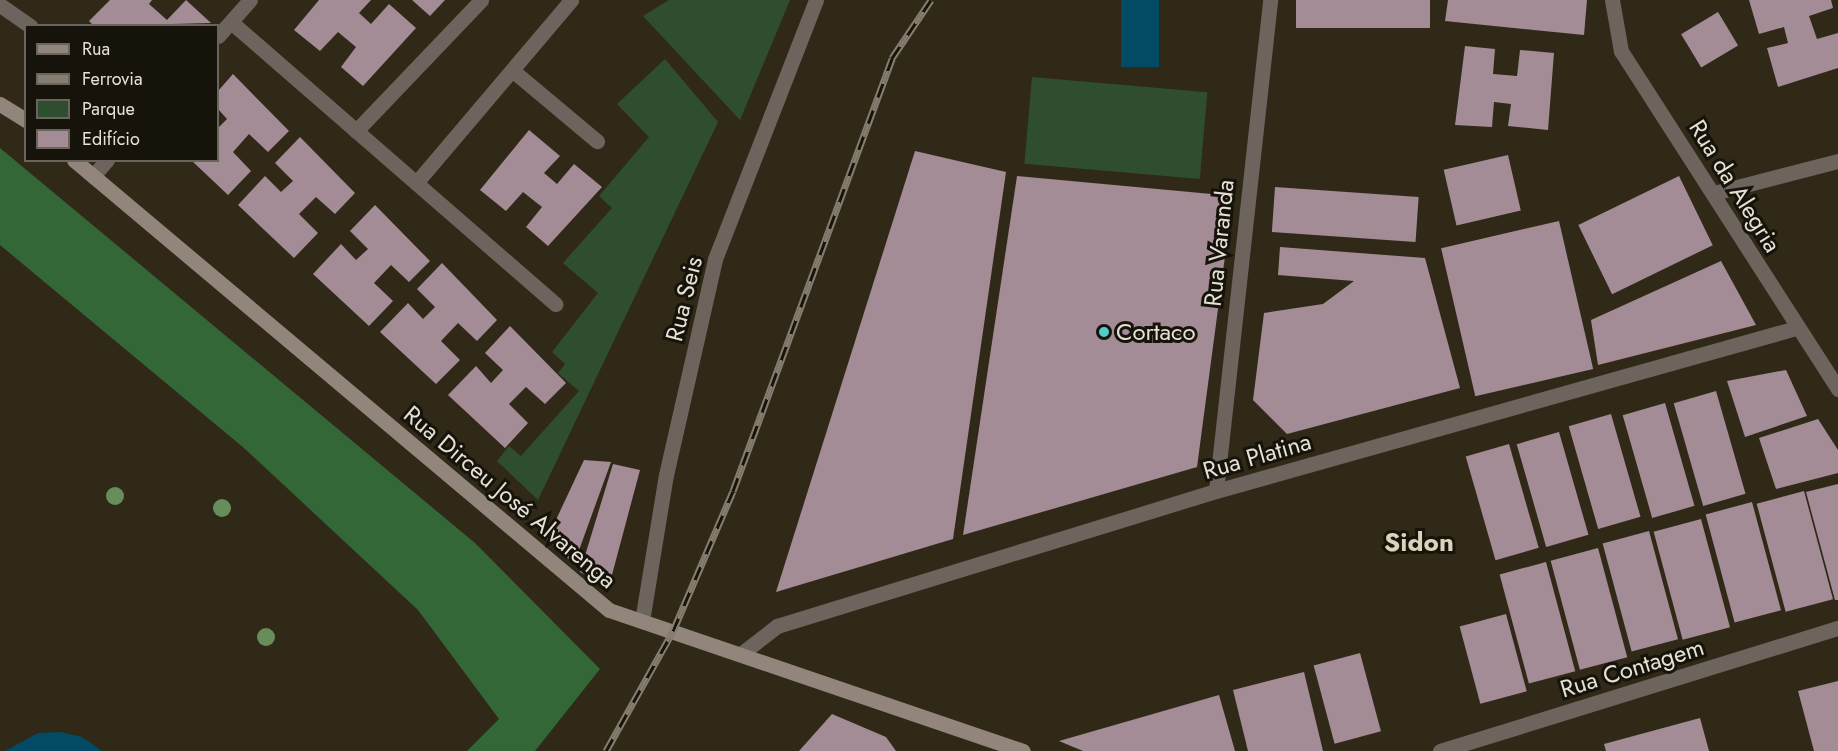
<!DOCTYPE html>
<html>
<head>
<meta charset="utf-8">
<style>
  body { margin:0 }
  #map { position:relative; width:1838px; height:751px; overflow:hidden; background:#312918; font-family:Jost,sans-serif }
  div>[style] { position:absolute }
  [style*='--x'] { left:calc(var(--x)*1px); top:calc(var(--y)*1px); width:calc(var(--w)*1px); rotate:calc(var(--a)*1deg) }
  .green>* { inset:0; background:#2f4e30; transform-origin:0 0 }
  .forest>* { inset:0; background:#346737 }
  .water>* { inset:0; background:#034a64; transform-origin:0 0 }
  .building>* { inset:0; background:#a38c96; transform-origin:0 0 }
  .service>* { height:15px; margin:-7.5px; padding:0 7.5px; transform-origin:7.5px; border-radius:7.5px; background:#6d645e }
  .minor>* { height:15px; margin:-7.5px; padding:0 7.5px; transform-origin:7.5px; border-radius:7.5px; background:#6d645e }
  .secondary>* { height:15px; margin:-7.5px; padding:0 7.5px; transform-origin:7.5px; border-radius:7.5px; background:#92857b }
  .rail>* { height:7px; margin-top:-3.5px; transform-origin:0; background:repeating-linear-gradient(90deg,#16130b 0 14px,#857e70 0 28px); box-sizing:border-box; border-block:2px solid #857e70 }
  .trees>* { width:18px; height:18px; margin:-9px; border-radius:50%; background:#678d5d }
  .dots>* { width:16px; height:16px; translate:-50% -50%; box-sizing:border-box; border:3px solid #16130b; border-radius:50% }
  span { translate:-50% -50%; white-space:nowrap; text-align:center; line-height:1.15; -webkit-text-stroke:6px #16130b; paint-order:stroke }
  .street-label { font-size:24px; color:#e6e1d6 }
  .poi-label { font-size:24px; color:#e6e1d6 }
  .left { translate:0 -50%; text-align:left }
  .neighbourhood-label { font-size:26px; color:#dcd2bc; font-weight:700 }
  .legend { position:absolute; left:24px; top:24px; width:195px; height:138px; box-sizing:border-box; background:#16130b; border:2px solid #69655c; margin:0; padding:8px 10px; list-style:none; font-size:18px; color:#e6e1d6 }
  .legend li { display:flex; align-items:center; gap:12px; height:30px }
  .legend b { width:30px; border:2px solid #69655c }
</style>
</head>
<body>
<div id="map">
  <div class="green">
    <i style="clip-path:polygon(669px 0,790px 0,740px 120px,643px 16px)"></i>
    <i style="clip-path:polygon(665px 59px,718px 122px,538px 500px,497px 461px,509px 446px,521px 456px,579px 391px,558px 373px,565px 364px,552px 352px,598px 293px,563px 263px,612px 208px,599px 196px,649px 137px,617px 104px)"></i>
    <i style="left:1032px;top:77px;width:176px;height:87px;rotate:5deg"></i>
  </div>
  <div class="forest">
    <i style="clip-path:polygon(0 148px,475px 543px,600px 669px,535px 751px,467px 751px,499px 719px,418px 610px,244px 448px,0 245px)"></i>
  </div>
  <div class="water">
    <i style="left:1121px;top:0;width:38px;height:67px"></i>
    <i style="clip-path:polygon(61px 732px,82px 737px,102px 751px,5px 751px,38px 733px)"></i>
  </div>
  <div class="building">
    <i style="clip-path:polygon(110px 0,152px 0,149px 4px,167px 20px,186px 0,211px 23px,94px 26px,89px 21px)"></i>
    <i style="clip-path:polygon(319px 0,371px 0,359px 13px,371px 24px,389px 4px,416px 28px,363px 86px,341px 67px,356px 47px,338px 32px,320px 51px,294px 30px)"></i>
    <i style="clip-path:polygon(412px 0,445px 0,430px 16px)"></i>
    <i style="left:1296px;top:0;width:134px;height:28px"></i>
    <i style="clip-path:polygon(1448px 0,1587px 0,1584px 35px,1445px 21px)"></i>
    <i style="clip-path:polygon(1749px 0,1831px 0,1833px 8px,1809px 16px,1817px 39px,1838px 33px,1838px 68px,1778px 87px,1767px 48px,1788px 43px,1784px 27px,1759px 34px)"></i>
    <i style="left:1718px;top:12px;width:39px;height:43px;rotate:59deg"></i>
    <i style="clip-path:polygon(1465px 46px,1495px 49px,1493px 74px,1517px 76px,1520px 50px,1554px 53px,1548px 130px,1508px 126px,1511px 104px,1494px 102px,1492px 127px,1455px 125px)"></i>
    <i style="clip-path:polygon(233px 74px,289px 131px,268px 152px,249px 134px,233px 152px,251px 171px,228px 195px,191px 160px,218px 160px,218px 128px,227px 119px,218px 109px,218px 91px)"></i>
    <i style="clip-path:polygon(529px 130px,560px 156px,544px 173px,557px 184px,574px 164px,602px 187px,548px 246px,526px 227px,542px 207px,523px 192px,506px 211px,480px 190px)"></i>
    <i style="clip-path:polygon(300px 137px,355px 193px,335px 214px,316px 197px,299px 214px,318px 233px,294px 258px,238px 205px,265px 176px,281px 192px,293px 181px,275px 163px)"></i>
    <i style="clip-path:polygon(915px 151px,1006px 172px,953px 539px,776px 592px)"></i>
    <i style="left:1508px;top:155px;width:57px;height:66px;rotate:77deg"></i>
    <i style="clip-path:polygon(1017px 176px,1233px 196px,1197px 467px,963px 535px)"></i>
    <i style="left:1679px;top:176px;width:77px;height:112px;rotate:64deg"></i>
    <i style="left:1275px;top:187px;width:144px;height:45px;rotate:4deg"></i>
    <i style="clip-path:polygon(375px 205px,430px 261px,409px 282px,391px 265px,374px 283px,393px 301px,369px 326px,313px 274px,341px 244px,356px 260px,368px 249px,350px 231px)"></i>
    <i style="left:1559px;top:221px;width:152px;height:121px;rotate:77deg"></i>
    <i style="clip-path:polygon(1280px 247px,1425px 258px,1460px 388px,1287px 434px,1253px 400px,1264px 313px,1323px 304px,1354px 281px,1278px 275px)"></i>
    <i style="clip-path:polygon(1721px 261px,1756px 325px,1598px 365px,1591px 320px)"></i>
    <i style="clip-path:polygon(442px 263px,497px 320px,477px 341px,458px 323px,441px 341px,460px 360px,436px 384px,380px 332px,408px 303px,423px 319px,435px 307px,417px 289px)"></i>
    <i style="clip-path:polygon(510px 326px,566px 383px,545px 404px,526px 387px,509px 404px,528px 423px,505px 448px,448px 395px,476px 366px,491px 383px,503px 370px,485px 353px)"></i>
    <i style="clip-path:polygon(1786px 370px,1807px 416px,1745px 437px,1727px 381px)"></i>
    <i style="left:1716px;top:391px;width:107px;height:44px;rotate:74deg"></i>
    <i style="left:1665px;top:403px;width:107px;height:44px;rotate:74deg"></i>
    <i style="left:1611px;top:414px;width:107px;height:44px;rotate:74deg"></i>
    <i style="clip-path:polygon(1818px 419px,1838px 450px,1838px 473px,1776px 489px,1759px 438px)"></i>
    <i style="left:1559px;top:432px;width:107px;height:44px;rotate:74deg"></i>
    <i style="left:1509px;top:444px;width:108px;height:45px;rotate:74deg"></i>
    <i style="clip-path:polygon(584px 460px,611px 462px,574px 564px,547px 539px)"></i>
    <i style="clip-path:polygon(613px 464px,640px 470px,609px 586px,580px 572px)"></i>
    <i style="clip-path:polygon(1838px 484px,1838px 600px,1835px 600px,1806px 492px)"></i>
    <i style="left:1804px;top:491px;width:112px;height:49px;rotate:75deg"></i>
    <i style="left:1752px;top:502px;width:112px;height:48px;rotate:75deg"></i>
    <i style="left:1701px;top:519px;width:112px;height:49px;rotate:75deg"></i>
    <i style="left:1649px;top:531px;width:112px;height:48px;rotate:75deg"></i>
    <i style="left:1598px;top:548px;width:113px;height:49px;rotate:75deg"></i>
    <i style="left:1546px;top:562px;width:113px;height:48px;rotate:75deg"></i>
    <i style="left:1506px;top:614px;width:80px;height:48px;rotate:75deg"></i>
    <i style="left:1360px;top:653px;width:81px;height:48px;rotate:75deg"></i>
    <i style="clip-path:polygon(1304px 672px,1323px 751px,1248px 751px,1233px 690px)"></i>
    <i style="clip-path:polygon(1838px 681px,1838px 751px,1814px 751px,1798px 691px)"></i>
    <i style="clip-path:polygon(1219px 695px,1235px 751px,1083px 751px,1059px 741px)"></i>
    <i style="clip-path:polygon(832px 714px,886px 737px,896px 751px,799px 751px)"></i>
    <i style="clip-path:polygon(1700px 718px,1709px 751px,1606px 751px,1604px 744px)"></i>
  </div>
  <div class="service">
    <i style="--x:0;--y:5;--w:37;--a:35"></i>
    <i style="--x:231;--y:22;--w:430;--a:41"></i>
    <i style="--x:218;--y:36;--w:48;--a:-48.4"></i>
    <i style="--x:512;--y:70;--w:111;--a:39.9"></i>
    <i style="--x:356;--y:131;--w:181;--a:-46.3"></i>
    <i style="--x:93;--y:176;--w:21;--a:-49"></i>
    <i style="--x:416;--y:183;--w:240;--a:-49.7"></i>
  </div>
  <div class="minor">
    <i style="--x:1612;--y:0;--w:52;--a:80"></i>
    <i style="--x:1621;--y:51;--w:402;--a:57.3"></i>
    <i style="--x:1714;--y:193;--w:128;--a:-14.5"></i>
    <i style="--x:1216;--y:491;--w:494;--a:-83.7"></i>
    <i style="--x:642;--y:621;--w:148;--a:-80.7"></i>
    <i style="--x:666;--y:475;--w:221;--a:-77.2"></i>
    <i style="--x:715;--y:259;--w:278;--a:-68.7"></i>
    <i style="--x:741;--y:654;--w:46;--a:-37.9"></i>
    <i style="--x:777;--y:626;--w:459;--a:-17.1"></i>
    <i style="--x:1216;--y:491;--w:602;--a:-15.7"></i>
    <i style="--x:1440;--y:751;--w:417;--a:-17.2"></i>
  </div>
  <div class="secondary">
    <i style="--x:0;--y:104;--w:31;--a:32"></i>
    <i style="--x:74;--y:160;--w:699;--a:40.07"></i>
    <i style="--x:609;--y:610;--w:437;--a:18.8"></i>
  </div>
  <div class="rail">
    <i style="--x:606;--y:751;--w:137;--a:-60.8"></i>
    <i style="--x:673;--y:631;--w:152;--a:-66.8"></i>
    <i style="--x:733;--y:491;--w:461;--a:-69.8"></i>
    <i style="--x:892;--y:58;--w:70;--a:-56.1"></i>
  </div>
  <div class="trees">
    <i style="left:115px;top:496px"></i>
    <i style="left:222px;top:508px"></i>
    <i style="left:266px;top:637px"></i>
  </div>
  <div class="dots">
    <i style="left:1104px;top:332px;background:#53cdc9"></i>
  </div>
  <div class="street-label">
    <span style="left:1735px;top:186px;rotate:58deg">Rua da Alegria</span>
    <span style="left:1219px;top:243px;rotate:-84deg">Rua Varanda</span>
    <span style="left:684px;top:299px;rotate:-76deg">Rua Seis</span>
    <span style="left:1257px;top:456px;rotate:-16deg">Rua Platina</span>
    <span style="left:510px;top:497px;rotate:40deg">Rua Dirceu José Alvarenga</span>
    <span style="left:1632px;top:668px;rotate:-17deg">Rua Contagem</span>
  </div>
  <div class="poi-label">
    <span class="left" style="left:1116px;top:332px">Cortaco</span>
  </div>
  <div class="neighbourhood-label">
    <span style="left:1419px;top:543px">Sidon</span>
  </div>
  <ul class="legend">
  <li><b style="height:8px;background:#92857b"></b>Rua</li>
  <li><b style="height:8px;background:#857e70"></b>Ferrovia</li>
  <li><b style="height:16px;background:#2f4e30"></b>Parque</li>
  <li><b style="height:16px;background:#a38c96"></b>Edifício</li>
  </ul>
</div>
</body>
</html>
